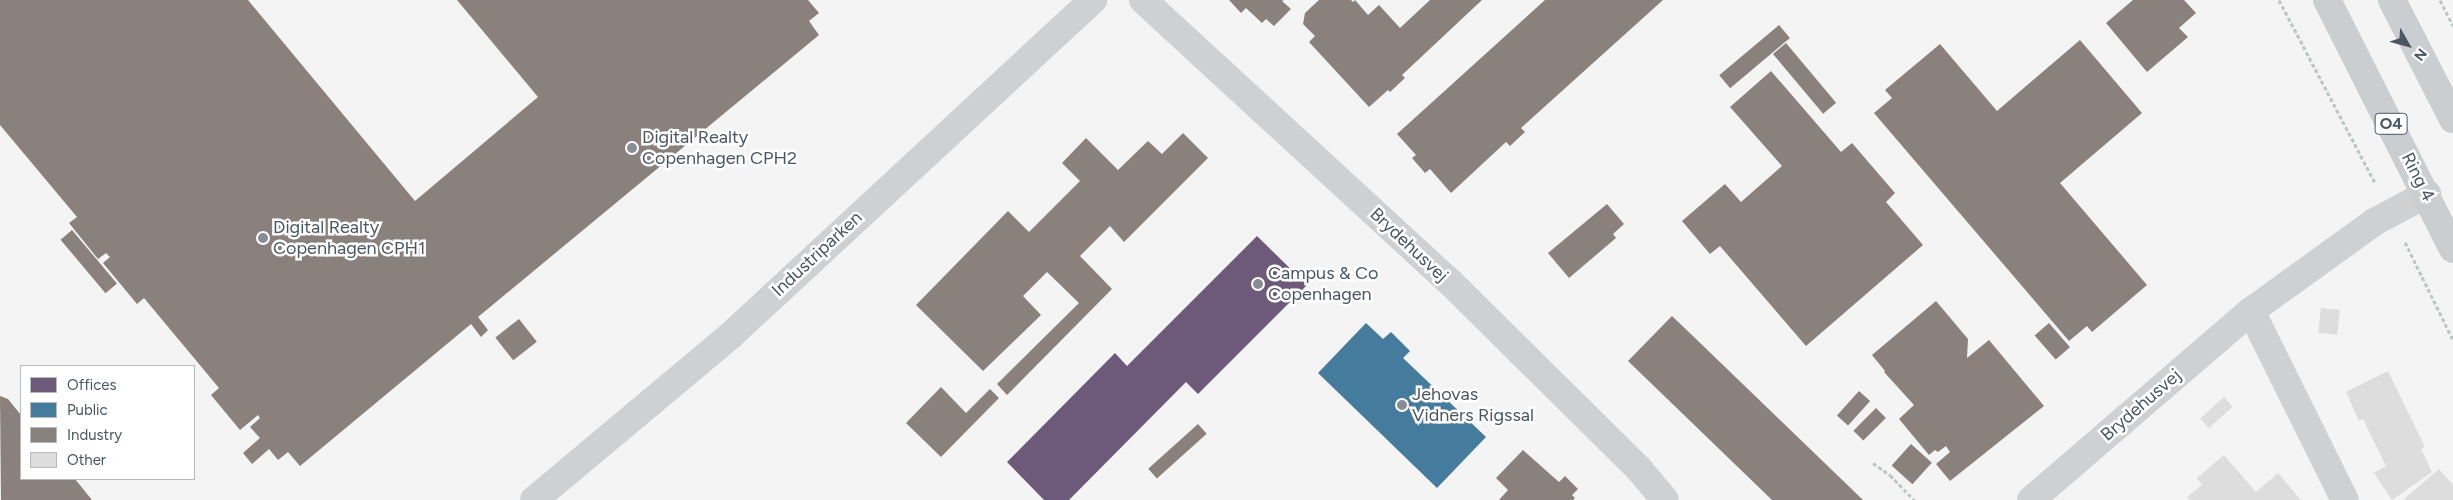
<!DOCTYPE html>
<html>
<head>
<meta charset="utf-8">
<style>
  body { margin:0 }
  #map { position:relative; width:2453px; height:500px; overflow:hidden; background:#f4f4f4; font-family:Figtree,sans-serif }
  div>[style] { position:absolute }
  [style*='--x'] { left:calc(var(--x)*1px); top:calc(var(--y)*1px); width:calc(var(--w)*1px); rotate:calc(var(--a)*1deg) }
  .offices>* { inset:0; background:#6d597a }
  .public>* { inset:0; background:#457b9d }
  .industry>* { inset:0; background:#8a817c; transform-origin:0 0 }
  .building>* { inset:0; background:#ddddde; transform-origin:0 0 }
  .path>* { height:3px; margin-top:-1.5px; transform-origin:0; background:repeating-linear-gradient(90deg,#bcc7c4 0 4px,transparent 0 6.5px) }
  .minor>* { height:28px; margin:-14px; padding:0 14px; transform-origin:14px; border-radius:14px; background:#ced0d2 }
  .major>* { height:28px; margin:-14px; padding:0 14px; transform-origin:14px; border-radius:14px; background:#caced1 }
  .dots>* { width:14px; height:14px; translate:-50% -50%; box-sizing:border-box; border:2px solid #fff; border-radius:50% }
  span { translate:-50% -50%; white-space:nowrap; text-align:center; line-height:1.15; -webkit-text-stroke:5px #fff; paint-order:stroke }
  .shield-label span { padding:1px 4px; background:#fff; border:1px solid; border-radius:4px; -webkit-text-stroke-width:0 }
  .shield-label { font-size:16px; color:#4a5661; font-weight:700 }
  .poi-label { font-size:18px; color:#4a5661 }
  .left { translate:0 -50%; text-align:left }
  .street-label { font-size:18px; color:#4a5661 }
  .legend { position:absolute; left:20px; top:365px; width:175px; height:115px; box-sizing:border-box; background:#fff; border:1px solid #b7bbc0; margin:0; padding:6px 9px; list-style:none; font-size:15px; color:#4a5661 }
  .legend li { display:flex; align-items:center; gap:10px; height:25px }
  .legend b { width:25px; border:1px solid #b7bbc0 }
  .north { position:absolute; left:2383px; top:20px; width:50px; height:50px; -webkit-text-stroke:4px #fff; paint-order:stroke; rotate:128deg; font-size:14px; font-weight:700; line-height:20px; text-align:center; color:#4a5661 }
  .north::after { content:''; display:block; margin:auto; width:18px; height:22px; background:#4a5661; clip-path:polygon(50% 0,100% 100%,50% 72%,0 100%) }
</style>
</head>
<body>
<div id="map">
  <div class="offices">
    <i style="clip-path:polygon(1257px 236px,1307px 285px,1198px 394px,1186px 382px,1069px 500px,1044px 500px,1007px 462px,1115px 353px,1127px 366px)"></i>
  </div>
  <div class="public">
    <i style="clip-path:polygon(1366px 323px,1383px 339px,1391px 332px,1410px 351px,1403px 358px,1486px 437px,1437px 488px,1318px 373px)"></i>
  </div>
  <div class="industry">
    <i style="clip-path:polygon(0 0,248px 0,415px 201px,538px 97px,457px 0,808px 0,819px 13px,809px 21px,819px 35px,478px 317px,488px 330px,481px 337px,471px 324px,300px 466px,288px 452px,278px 460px,269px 449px,252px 464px,243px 453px,260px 438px,250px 427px,260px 418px,258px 415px,240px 430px,211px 395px,219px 388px,144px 298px,137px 304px,103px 263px,110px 257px,106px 253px,98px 259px,69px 223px,77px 217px,0 125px)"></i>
    <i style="clip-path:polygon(1229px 0,1284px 0,1282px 1px,1291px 9px,1274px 26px,1266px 19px,1262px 23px,1246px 8px,1241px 13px)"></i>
    <i style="clip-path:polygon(1319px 0,1351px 0,1353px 2px,1355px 0,1368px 15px,1379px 5px,1400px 28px,1430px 0,1482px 0,1402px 75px,1405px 78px,1390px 92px,1388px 90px,1369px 107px,1309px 42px,1315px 36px,1303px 24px,1305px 13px)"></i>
    <i style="clip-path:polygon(1545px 0,1663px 0,1521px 128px,1525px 132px,1510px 146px,1506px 142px,1451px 193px,1430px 169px,1425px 173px,1412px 158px,1416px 155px,1397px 134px)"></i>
    <i style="clip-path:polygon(2133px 0,2184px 0,2196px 13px,2179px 28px,2188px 37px,2147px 72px,2106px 23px)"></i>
    <i style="left:1779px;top:25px;width:17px;height:78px;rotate:50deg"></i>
    <i style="clip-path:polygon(2080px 40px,2142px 113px,2060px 183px,2147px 285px,2092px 332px,2087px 326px,2069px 341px,1874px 113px,1892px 98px,1885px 90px,1940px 44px,1997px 111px)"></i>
    <i style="left:1786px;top:43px;width:78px;height:17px;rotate:50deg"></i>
    <i style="clip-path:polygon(1771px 71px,1841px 152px,1852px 143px,1895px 193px,1886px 202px,1923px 245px,1806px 346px,1720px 246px,1710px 254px,1682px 221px,1725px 184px,1741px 202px,1782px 166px,1730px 107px)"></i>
    <i style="clip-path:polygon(1183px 133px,1208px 158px,1124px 242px,1110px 226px,1080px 256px,1112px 289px,1007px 395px,997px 384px,1079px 303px,1047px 272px,1023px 296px,1041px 315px,983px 371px,916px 305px,1008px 211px,1029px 232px,1080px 181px,1062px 163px,1086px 138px,1118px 170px,1148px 141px,1162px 154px)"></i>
    <i style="clip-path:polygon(1607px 204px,1624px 224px,1613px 234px,1616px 238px,1569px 278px,1548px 253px)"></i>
    <i style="left:72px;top:230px;width:70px;height:15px;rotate:50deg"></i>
    <i style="clip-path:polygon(1936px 301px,1968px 339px,1967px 358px,1989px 340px,2044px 406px,1950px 481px,1936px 464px,1950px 452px,1946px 446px,1938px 452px,1935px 450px,1929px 455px,1899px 419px,1914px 405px,1884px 372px,1885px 371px,1872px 355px)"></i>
    <i style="clip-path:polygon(1672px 316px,1695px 338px,1863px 500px,1772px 500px,1628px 361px)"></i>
    <i style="left:519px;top:319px;width:29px;height:30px;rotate:52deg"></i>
    <i style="left:2049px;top:323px;width:32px;height:19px;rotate:49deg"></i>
    <i style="clip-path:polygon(941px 387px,966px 413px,990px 389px,999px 398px,941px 457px,906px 423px)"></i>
    <i style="left:1859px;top:391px;width:15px;height:33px;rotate:42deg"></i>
    <i style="clip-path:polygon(0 396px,8px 399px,21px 415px,21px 479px,75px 479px,92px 500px,1px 500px)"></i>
    <i style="left:1876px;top:408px;width:14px;height:32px;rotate:45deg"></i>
    <i style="left:1198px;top:424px;width:13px;height:67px;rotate:48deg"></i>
    <i style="left:1911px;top:444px;width:28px;height:29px;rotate:42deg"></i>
    <i style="clip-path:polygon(1523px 450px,1559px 482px,1565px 476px,1578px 489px,1572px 495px,1575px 498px,1573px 500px,1499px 500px,1508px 490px,1496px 478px)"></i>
  </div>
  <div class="building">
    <i style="left:2321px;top:308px;width:19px;height:25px;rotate:6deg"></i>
    <i style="clip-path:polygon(2388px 371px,2425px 447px,2421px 449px,2432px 472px,2392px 500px,2374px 473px,2386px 466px,2363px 419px,2359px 421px,2346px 392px)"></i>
    <i style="left:2224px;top:397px;width:13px;height:32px;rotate:48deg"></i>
    <i style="clip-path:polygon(2224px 455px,2256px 492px,2278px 473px,2301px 500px,2190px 500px,2187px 497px,2202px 485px,2197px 478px)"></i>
    <i style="clip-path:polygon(2439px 469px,2453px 485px,2453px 500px,2406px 500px,2404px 499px)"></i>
  </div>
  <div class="path">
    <i style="--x:2279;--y:0;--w:207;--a:62.3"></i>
    <i style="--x:2440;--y:0;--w:29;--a:63"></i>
    <i style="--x:2405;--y:242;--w:109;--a:63.9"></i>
    <i style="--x:1873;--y:463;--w:21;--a:35"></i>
    <i style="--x:1890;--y:475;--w:35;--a:46"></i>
  </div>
  <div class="minor">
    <i style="--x:1143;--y:0;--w:415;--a:42.6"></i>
    <i style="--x:1449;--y:281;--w:267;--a:44.7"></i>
    <i style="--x:1639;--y:469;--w:40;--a:50"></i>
    <i style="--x:2251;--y:311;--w:211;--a:63.6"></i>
    <i style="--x:534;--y:500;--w:256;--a:-39.9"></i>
    <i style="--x:730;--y:336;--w:495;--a:-42.8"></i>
    <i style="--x:2031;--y:500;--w:290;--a:-40.7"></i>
    <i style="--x:2251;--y:311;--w:154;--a:-35.8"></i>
    <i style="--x:2376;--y:221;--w:58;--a:-27.9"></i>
  </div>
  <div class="major">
    <i style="--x:2327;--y:0;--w:279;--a:63.2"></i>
    <i style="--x:2392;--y:0;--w:134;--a:62.9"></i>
  </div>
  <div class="dots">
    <i style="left:632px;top:148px;background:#868d94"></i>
    <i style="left:263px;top:238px;background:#868d94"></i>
    <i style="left:1258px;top:284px;background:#868d94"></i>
    <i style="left:1402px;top:405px;background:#868d94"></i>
  </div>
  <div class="shield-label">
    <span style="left:2391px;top:124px">O4</span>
  </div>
  <div class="poi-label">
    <span class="left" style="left:642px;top:148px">Digital Realty<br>Copenhagen CPH2</span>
    <span class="left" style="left:273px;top:238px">Digital Realty<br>Copenhagen CPH1</span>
    <span class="left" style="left:1268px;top:284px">Campus &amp; Co<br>Copenhagen</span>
    <span class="left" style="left:1412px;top:405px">Jehovas<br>Vidners Rigssal</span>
  </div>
  <div class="street-label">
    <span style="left:2418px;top:177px;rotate:63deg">Ring 4</span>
    <span style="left:1409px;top:245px;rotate:43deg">Brydehusvej</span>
    <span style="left:817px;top:254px;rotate:-43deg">Industriparken</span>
    <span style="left:2141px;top:405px;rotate:-41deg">Brydehusvej</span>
  </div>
  <ul class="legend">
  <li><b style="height:14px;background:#6d597a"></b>Offices</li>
  <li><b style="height:14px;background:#457b9d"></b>Public</li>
  <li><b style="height:14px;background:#8a817c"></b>Industry</li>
  <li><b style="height:14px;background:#ddddde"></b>Other</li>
  </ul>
  <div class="north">N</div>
</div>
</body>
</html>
